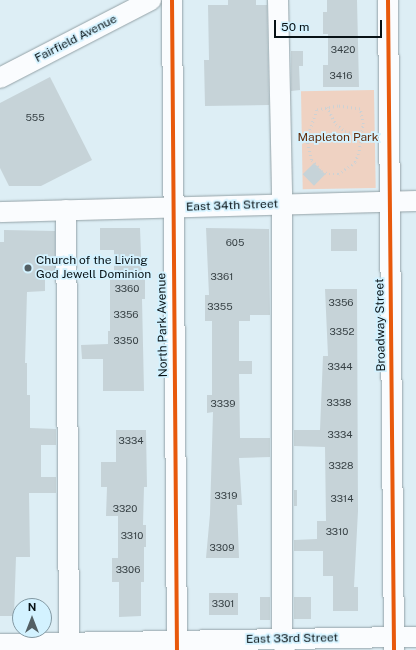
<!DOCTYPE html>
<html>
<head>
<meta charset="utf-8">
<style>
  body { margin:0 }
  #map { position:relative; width:416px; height:650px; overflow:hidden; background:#ddeef5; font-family:"Public Sans",sans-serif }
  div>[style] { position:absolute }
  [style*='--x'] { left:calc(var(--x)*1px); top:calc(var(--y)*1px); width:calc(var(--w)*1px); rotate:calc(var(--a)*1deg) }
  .green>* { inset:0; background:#efd2c2; transform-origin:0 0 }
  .building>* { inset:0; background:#c6d3d8; transform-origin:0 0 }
  .path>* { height:2.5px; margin-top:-1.25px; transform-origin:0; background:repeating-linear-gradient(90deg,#cdd2d4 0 1px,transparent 0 4px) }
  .roads { filter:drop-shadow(0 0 1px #94a2a7) drop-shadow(0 0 1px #94a2a7) }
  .minor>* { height:20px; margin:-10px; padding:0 10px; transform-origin:10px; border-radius:10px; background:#fafcfe }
  .cycleway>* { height:4px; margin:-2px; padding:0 2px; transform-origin:2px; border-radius:2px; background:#e8590c }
  .dots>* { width:11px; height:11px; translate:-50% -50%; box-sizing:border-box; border:2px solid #d3f2ff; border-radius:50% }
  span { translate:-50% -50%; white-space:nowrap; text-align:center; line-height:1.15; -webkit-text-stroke:3.5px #d3f2ff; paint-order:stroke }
  .number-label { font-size:10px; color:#384246 }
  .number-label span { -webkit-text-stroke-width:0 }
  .street-label { font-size:12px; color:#081216 }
  .park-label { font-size:12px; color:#622d0c }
  .poi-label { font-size:12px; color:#081216 }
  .left { translate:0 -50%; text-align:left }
  .north { position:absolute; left:12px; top:598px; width:40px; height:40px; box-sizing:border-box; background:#d3f2ff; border:1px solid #8298a2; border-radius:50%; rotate:0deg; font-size:11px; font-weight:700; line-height:16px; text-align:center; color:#081216 }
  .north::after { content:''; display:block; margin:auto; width:14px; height:18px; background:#535f64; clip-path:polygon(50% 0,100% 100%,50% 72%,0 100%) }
  .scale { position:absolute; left:274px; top:20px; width:108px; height:18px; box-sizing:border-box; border:2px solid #081216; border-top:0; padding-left:5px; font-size:12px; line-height:14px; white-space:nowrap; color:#081216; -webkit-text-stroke:3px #d3f2ff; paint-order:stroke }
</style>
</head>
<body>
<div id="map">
  <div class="green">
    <i style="left:374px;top:90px;width:98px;height:73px;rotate:89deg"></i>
  </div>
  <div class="building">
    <i style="clip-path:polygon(228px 0,256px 0,256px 5px,267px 5px,269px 105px,205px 106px,204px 60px,209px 60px,208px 5px,228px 5px)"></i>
    <i style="clip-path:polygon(327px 0,357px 0,359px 87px,323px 87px,323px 65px,328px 65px,328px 34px,323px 34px,323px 12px,327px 12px)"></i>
    <i style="clip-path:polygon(291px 51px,303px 51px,303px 66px,299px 66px,300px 90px,291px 91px)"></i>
    <i style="clip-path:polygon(50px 77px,92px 160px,41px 186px,9px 186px,0 168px,0 103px)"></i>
    <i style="left:314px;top:163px;width:16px;height:16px;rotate:45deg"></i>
    <i style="clip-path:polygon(100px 228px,140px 228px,142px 279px,145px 279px,145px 299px,142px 299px,144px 391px,103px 391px,103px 359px,82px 359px,81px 345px,108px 344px,108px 331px,110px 331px,110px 279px,114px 279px,114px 250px,100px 250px)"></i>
    <i style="clip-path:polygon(206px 228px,269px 229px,270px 315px,250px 315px,250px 321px,239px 321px,239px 361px,252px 361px,252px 374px,239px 374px,240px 438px,270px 438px,270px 457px,239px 458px,242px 505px,237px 505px,239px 558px,206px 558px,210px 514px,213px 412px,207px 413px,207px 395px,212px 395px,212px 321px,205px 321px,205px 295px,209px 295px)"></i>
    <i style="left:331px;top:229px;width:26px;height:22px"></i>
    <i style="clip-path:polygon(4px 230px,55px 231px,55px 276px,45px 276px,45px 291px,27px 292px,25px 363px,27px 363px,27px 395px,30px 395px,30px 428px,56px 429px,56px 445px,41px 445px,41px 477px,56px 477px,56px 493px,29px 493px,30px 557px,16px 557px,14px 616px,0 616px,0 242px,4px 242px)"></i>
    <i style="clip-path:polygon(325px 289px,357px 289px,358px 511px,354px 587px,358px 587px,358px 611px,333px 611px,333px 576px,323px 576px,323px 551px,294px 551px,294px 540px,317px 539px,317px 521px,326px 521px,325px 447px,294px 446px,294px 430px,320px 430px,323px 356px,328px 356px)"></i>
    <i style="clip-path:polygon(116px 430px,146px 430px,147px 487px,144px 487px,143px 525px,146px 525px,146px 547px,144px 547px,144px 582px,141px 582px,141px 616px,119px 617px,119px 582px,112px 582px,112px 558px,118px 558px,118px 516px,106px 516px,107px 487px,101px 487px,101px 462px,116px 462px)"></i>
    <i style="left:294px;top:490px;width:3px;height:16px"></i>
    <i style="left:209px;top:593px;width:29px;height:22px"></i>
    <i style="left:260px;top:597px;width:10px;height:23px"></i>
    <i style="left:294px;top:597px;width:17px;height:22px"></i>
  </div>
  <div class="path">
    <i style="--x:327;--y:107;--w:19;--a:62"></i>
    <i style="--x:336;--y:124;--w:11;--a:38"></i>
    <i style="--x:345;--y:131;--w:17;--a:17"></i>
    <i style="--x:361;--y:136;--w:12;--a:0"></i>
    <i style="--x:299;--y:139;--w:8;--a:0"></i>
    <i style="--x:307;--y:139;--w:22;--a:77"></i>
    <i style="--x:312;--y:160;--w:15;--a:48"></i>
    <i style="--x:322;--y:171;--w:8;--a:23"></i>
    <i style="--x:329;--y:174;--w:9;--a:0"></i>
    <i style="--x:338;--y:174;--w:21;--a:-35"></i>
    <i style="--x:355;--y:162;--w:12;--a:-70"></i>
    <i style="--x:359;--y:151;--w:27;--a:-82"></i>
    <i style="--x:363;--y:124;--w:15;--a:-101"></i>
    <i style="--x:360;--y:109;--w:22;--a:-172"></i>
    <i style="--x:338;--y:106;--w:21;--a:169"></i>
    <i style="--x:317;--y:110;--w:31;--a:109"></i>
  </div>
  <div class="roads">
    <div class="minor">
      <i style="--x:172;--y:0;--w:650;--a:89.56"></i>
      <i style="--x:278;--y:0;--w:194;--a:88.8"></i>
      <i style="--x:282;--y:194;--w:445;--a:90"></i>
      <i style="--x:282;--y:639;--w:11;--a:75"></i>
      <i style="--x:388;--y:0;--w:650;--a:89.47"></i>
      <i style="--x:0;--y:78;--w:170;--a:-27.3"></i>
      <i style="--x:66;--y:210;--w:440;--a:89.6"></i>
      <i style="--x:0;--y:212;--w:416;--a:-1.5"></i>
      <i style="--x:0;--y:644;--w:416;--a:-1"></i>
    </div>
  </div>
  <div class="cycleway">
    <i style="--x:172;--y:0;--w:650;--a:89.56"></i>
    <i style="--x:388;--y:0;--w:650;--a:89.47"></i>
  </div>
  <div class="dots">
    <i style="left:28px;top:268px;background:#535f64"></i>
  </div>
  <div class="number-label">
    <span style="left:343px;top:50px">3420</span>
    <span style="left:341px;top:76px">3416</span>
    <span style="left:35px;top:118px">555</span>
    <span style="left:235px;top:243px">605</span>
    <span style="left:222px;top:277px">3361</span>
    <span style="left:127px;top:289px">3360</span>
    <span style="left:341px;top:303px">3356</span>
    <span style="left:220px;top:307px">3355</span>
    <span style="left:126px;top:315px">3356</span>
    <span style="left:342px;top:332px">3352</span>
    <span style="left:126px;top:341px">3350</span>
    <span style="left:340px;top:367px">3344</span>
    <span style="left:339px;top:403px">3338</span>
    <span style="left:223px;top:404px">3339</span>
    <span style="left:340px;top:435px">3334</span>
    <span style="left:131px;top:441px">3334</span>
    <span style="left:341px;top:466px">3328</span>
    <span style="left:226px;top:496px">3319</span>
    <span style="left:342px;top:499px">3314</span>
    <span style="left:125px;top:509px">3320</span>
    <span style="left:337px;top:532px">3310</span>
    <span style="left:132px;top:536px">3310</span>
    <span style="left:222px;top:548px">3309</span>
    <span style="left:128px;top:570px">3306</span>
    <span style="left:223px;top:604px">3301</span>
  </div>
  <div class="street-label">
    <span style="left:76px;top:39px;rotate:-27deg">Fairfield Avenue</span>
    <span style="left:232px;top:206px;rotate:-2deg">East 34th Street</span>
    <span style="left:163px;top:325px;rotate:-91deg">North Park Avenue</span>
    <span style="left:381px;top:325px;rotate:-91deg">Broadway Street</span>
    <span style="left:292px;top:639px;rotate:-1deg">East 33rd Street</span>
  </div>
  <div class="park-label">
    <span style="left:338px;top:138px">Mapleton Park</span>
  </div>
  <div class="poi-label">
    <span class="left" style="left:36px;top:268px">Church of the Living<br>God Jewell Dominion</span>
  </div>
  <div class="north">N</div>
  <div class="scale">50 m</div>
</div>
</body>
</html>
